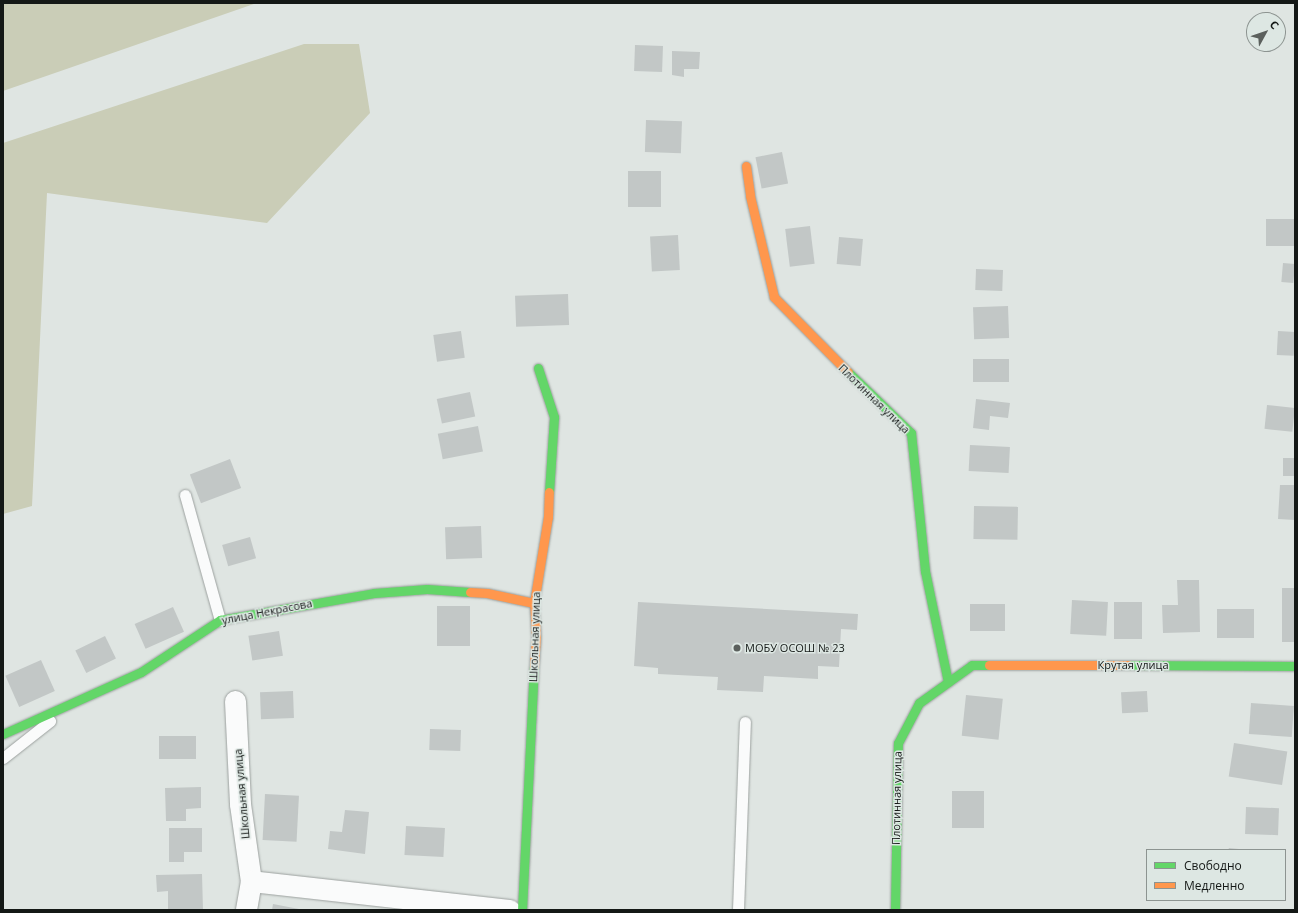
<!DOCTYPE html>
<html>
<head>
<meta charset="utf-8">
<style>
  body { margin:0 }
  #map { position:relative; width:1298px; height:913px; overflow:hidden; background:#dfe5e2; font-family:"Open Sans",sans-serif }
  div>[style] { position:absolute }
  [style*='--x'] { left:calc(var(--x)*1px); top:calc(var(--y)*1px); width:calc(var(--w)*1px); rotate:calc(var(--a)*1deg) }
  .green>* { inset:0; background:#cacdb7 }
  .building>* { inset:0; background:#c2c7c6; transform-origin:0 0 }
  .roads { filter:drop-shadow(0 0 1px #9ca19f) drop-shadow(0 0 1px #9ca19f) }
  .lane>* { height:11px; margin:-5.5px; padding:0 5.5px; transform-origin:5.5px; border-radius:5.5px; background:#fafbfb }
  .street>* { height:21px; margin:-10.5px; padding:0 10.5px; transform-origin:10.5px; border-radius:10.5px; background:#fafbfb }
  .fast>* { height:9px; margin:-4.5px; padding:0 4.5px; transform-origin:4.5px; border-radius:4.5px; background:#63d668 }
  .slow>* { height:9px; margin:-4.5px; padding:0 4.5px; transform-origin:4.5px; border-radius:4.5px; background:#ff974d }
  .dots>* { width:11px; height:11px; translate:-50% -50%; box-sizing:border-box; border:2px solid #dde7e3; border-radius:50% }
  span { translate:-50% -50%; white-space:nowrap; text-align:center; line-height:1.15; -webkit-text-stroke:3px #dde7e3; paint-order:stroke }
  .street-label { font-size:11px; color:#141816 }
  .poi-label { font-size:11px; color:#141816 }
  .left { translate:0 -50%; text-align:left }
  .frame { position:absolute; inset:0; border:4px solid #141816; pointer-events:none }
  .legend { position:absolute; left:1146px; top:849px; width:140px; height:52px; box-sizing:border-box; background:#dde7e3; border:1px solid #8d9491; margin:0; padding:5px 7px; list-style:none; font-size:12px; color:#141816 }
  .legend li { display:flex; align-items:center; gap:8px; height:20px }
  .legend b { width:20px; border:1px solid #8d9491 }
  .north { position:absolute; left:1246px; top:12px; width:40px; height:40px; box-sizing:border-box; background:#dde7e3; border:1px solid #8d9491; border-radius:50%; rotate:50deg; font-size:11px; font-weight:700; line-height:16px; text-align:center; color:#141816 }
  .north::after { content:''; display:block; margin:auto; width:14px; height:18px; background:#5b605d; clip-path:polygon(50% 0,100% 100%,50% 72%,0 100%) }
</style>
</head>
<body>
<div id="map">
  <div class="green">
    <i style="clip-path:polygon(3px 3px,257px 3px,3px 91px)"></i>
    <i style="clip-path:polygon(304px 44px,359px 44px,370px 113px,267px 223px,47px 193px,32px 506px,3px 514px,3px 143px)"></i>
  </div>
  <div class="building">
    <i style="left:635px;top:45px;width:28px;height:26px;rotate:2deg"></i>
    <i style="clip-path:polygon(672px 51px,700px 52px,699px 69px,684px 69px,684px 77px,672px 75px)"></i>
    <i style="left:646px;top:120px;width:36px;height:32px;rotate:2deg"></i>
    <i style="left:782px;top:152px;width:32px;height:27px;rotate:79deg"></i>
    <i style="left:628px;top:171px;width:33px;height:36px"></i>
    <i style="left:1295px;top:219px;width:27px;height:29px;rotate:90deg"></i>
    <i style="left:810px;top:226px;width:38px;height:25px;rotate:83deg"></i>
    <i style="left:678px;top:235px;width:35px;height:28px;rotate:87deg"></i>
    <i style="left:839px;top:237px;width:24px;height:27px;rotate:5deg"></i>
    <i style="left:1283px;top:263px;width:12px;height:19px;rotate:5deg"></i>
    <i style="left:976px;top:269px;width:27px;height:21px;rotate:2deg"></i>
    <i style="left:568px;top:294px;width:31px;height:53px;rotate:88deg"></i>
    <i style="left:1008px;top:306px;width:32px;height:35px;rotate:88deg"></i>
    <i style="left:461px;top:331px;width:27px;height:28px;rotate:82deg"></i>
    <i style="left:1278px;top:331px;width:17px;height:24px;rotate:3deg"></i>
    <i style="left:973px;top:359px;width:36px;height:23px"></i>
    <i style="left:470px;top:392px;width:25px;height:34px;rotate:78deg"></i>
    <i style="clip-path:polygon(976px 399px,1010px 403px,1008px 418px,990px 416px,989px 430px,973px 428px)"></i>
    <i style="left:1267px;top:405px;width:28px;height:24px;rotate:6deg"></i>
    <i style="left:478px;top:426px;width:26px;height:41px;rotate:79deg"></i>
    <i style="left:970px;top:445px;width:40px;height:26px;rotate:3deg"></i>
    <i style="left:1283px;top:458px;width:12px;height:18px"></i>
    <i style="left:230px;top:459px;width:31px;height:43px;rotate:69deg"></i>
    <i style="clip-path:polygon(1280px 485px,1295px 485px,1295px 520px,1278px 519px)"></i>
    <i style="left:974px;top:506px;width:44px;height:33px;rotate:1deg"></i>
    <i style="left:481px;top:526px;width:32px;height:36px;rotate:88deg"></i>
    <i style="left:250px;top:537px;width:22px;height:29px;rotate:74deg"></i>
    <i style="clip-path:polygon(1177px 580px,1199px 580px,1200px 632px,1163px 633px,1162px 605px,1178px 605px)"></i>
    <i style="left:1282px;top:588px;width:13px;height:54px"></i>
    <i style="left:1072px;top:600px;width:36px;height:34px;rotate:3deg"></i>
    <i style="clip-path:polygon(638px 602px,858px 614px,857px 630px,841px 629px,839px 667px,818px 666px,818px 679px,764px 676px,763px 692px,717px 690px,718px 677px,658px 674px,658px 668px,634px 666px)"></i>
    <i style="left:1114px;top:602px;width:28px;height:37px"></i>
    <i style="left:970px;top:604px;width:35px;height:27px"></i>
    <i style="left:437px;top:606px;width:33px;height:40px"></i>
    <i style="left:173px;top:607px;width:27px;height:42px;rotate:66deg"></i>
    <i style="left:1217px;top:609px;width:37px;height:29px"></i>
    <i style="left:279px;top:631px;width:25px;height:31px;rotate:81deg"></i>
    <i style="left:105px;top:636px;width:25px;height:33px;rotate:64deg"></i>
    <i style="left:41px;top:660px;width:34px;height:39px;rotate:66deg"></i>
    <i style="left:293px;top:691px;width:27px;height:33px;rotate:88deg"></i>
    <i style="left:1147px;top:691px;width:21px;height:26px;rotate:87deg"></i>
    <i style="left:966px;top:695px;width:37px;height:41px;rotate:6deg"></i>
    <i style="left:1251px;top:703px;width:43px;height:31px;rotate:4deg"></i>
    <i style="left:430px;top:729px;width:31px;height:21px;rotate:2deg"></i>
    <i style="left:196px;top:736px;width:23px;height:37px;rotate:90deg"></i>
    <i style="left:1234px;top:743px;width:54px;height:34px;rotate:9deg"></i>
    <i style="clip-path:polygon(201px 787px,201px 808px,186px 809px,186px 821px,166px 821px,165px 788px)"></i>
    <i style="left:952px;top:791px;width:32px;height:37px"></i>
    <i style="left:265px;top:794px;width:34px;height:46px;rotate:3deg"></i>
    <i style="left:1246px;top:807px;width:33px;height:27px;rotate:2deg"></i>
    <i style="clip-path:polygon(345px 810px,369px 812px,365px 854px,328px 849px,330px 831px,342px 832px)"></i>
    <i style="left:406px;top:826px;width:39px;height:29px;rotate:3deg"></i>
    <i style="clip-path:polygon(169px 828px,202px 828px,202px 852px,184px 852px,184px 862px,169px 862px)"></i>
    <i style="clip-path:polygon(1229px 848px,1239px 849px,1239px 850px,1228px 850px)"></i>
    <i style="clip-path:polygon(202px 874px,203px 910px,168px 910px,168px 891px,157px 892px,156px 875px)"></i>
    <i style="clip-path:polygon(273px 904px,299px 909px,299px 910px,272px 910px)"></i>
  </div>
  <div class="roads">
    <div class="lane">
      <i style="--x:185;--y:495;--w:130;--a:74.4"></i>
      <i style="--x:3;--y:758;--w:60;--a:-38.2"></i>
      <i style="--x:738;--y:910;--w:188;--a:-87.9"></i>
    </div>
    <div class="street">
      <i style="--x:235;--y:701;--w:103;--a:87.2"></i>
      <i style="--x:240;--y:804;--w:78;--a:81.9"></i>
      <i style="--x:251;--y:881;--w:29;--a:100"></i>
      <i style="--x:251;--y:881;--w:260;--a:6.4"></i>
    </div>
    <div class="fast">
      <i style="--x:538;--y:368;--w:52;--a:71.9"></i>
      <i style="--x:554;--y:417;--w:75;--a:93.8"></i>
      <i style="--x:848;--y:372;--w:88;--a:44.1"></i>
      <i style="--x:911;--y:433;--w:139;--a:84.2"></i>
      <i style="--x:925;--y:571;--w:113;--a:78.3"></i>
      <i style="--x:1128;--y:665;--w:167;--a:0.3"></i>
      <i style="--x:3;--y:734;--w:151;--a:-24.2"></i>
      <i style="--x:141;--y:672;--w:95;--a:-33.4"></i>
      <i style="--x:220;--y:620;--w:156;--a:-9.9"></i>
      <i style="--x:374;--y:593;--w:53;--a:-4.3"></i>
      <i style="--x:427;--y:589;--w:43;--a:4"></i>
      <i style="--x:522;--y:910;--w:244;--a:-87.2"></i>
      <i style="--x:895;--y:910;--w:167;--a:-89"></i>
      <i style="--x:898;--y:743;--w:45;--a:-62.3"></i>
      <i style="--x:919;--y:703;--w:65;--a:-35.6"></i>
      <i style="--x:972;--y:665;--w:17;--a:0"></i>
    </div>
    <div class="slow">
      <i style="--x:746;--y:166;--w:30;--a:82"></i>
      <i style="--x:750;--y:196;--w:104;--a:76.6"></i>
      <i style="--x:774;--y:297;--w:105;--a:45.4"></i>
      <i style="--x:470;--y:592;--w:17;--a:3"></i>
      <i style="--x:487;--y:593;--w:48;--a:12"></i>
      <i style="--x:989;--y:665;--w:139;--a:0"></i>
      <i style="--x:534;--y:666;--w:29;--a:-86"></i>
      <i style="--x:536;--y:637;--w:34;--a:-93"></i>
      <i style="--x:534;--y:603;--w:87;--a:-80.8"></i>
      <i style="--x:548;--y:517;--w:25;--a:-88"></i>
    </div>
  </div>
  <div class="dots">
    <i style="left:737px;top:648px;background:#5b605d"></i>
  </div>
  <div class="street-label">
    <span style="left:874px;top:399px;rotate:44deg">Плотинная улица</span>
    <span style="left:267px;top:612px;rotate:-11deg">улица Некрасова</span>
    <span style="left:535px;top:637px;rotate:-88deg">Школьная улица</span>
    <span style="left:1133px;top:665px">Крутая улица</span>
    <span style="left:242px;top:794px;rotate:-95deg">Школьная улица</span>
    <span style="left:897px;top:798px;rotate:-89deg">Плотинная улица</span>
  </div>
  <div class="poi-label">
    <span class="left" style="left:745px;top:648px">МОБУ ОСОШ № 23</span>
  </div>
  <div class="frame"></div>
  <ul class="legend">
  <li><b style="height:5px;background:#63d668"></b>Свободно</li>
  <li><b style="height:5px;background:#ff974d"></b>Медленно</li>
  </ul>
  <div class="north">С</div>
</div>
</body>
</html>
